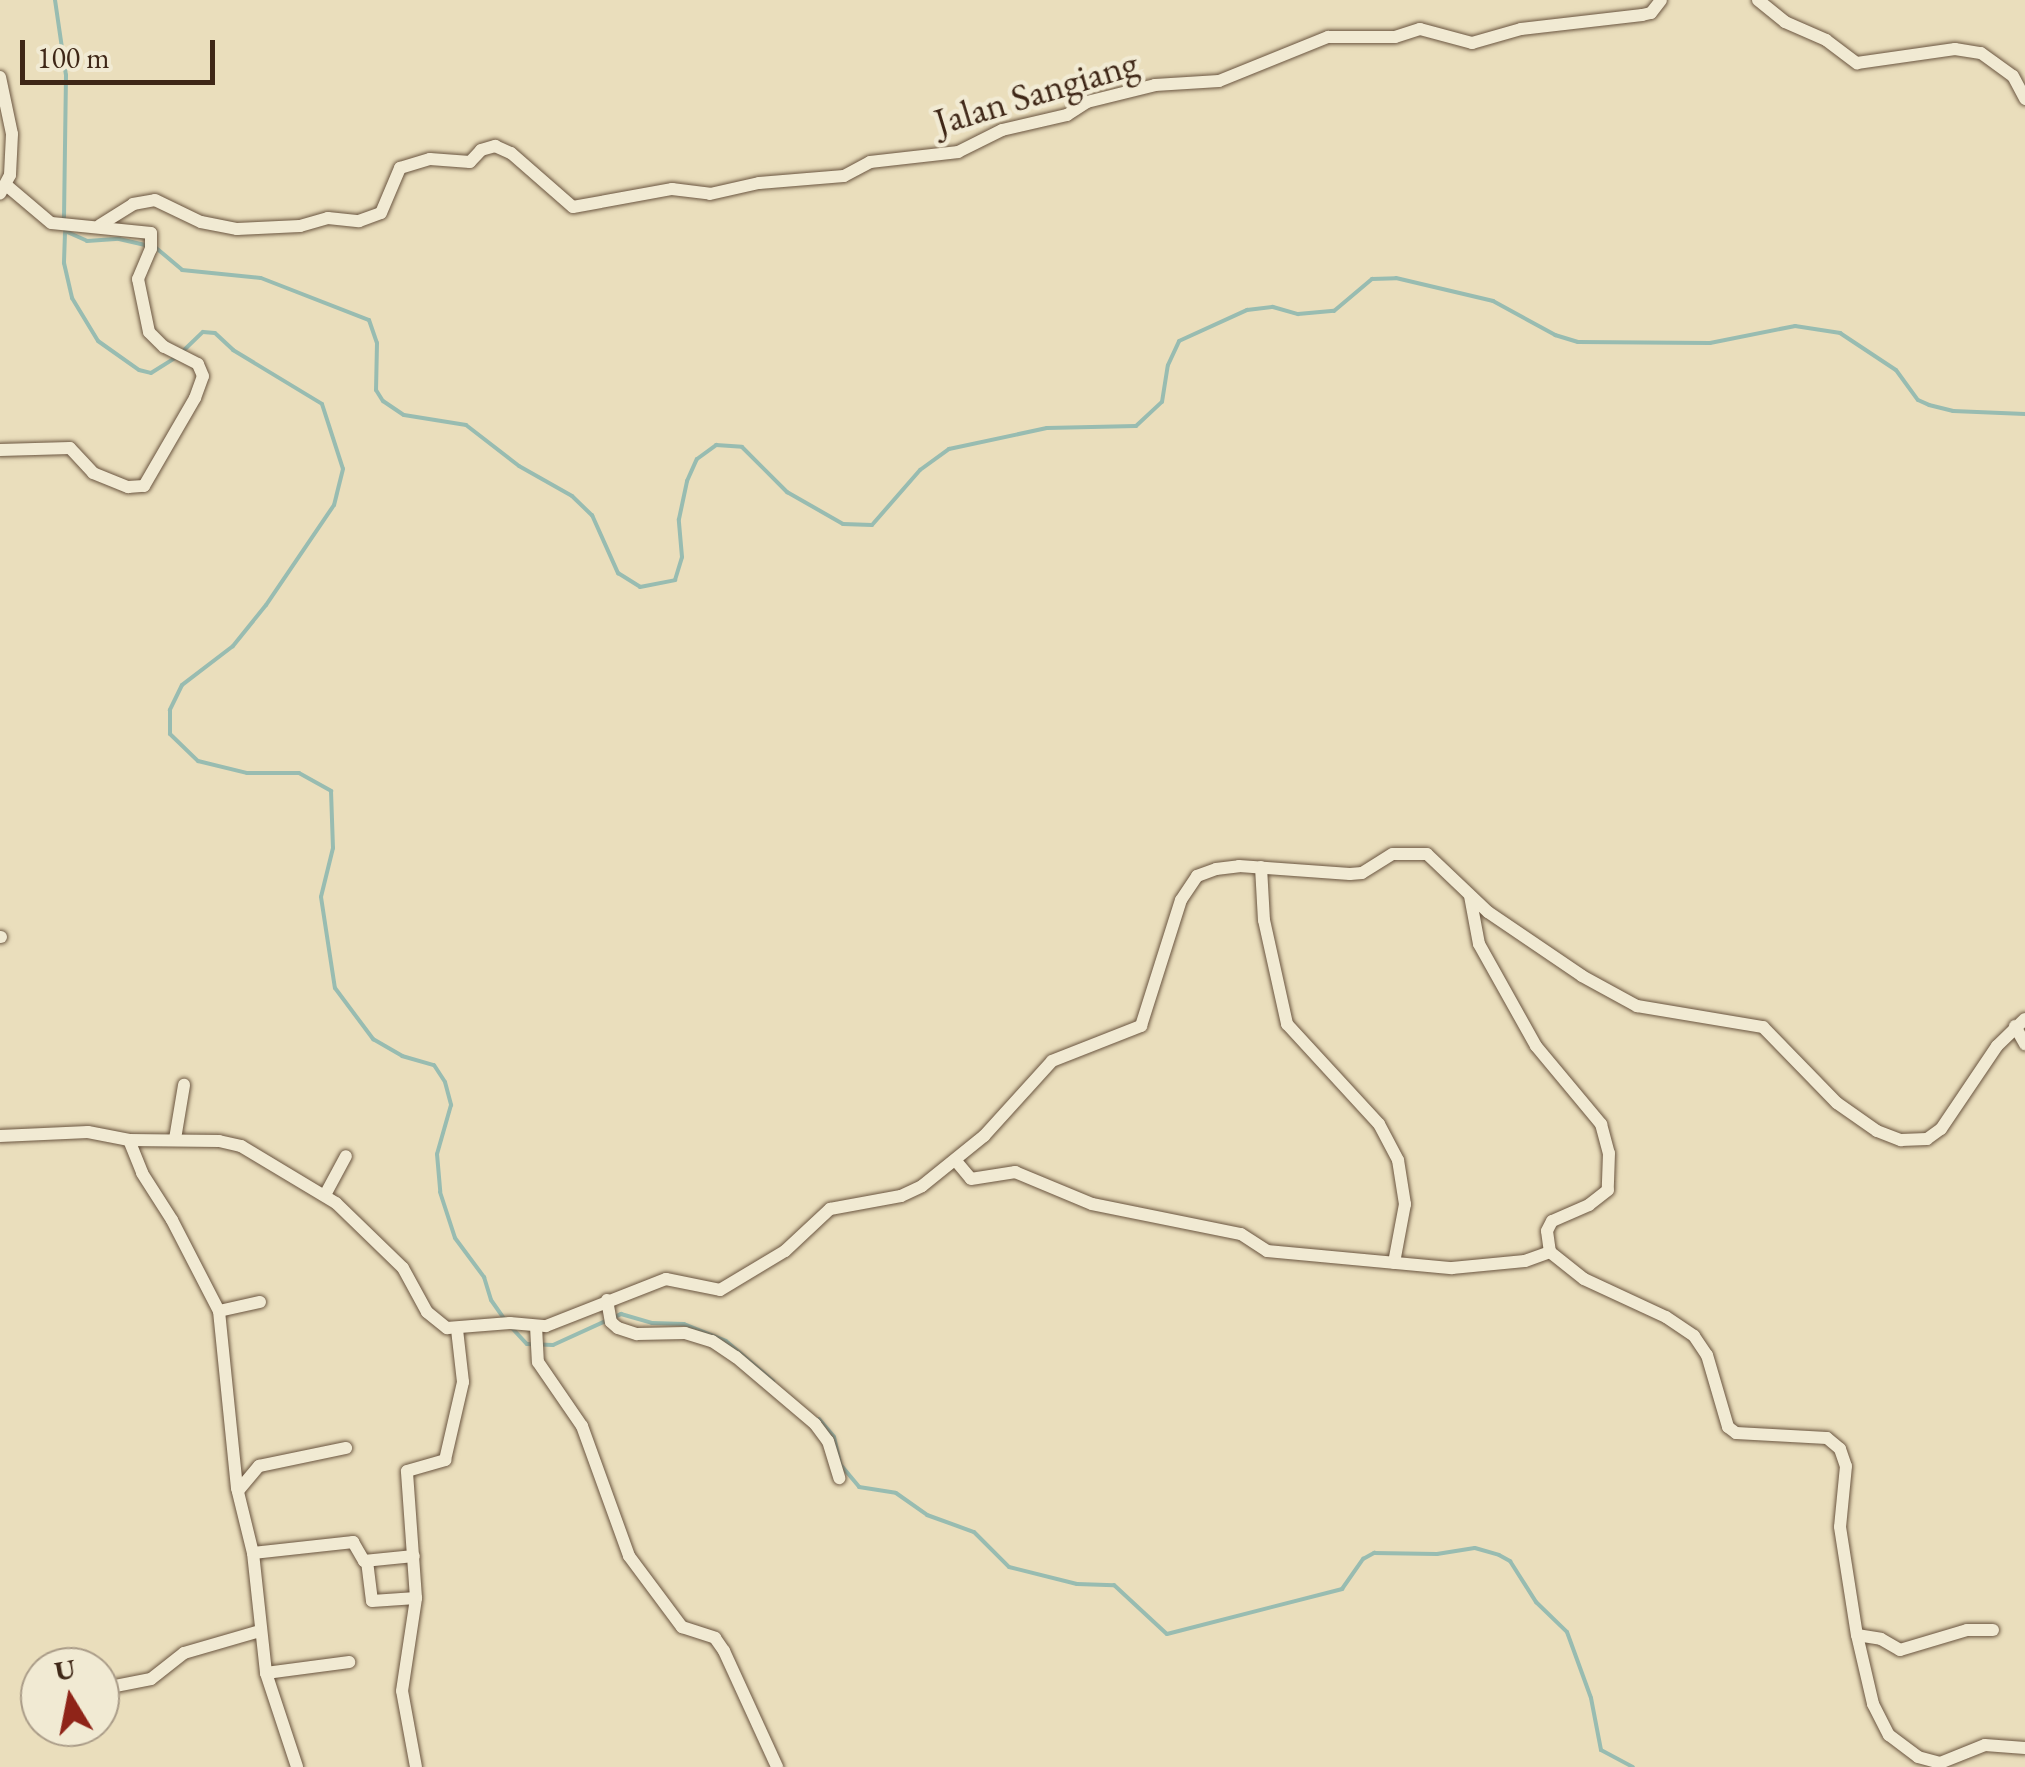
<!DOCTYPE html>
<html>
<head>
<meta charset="utf-8">
<style>
  body { margin:0 }
  #map { position:relative; width:2025px; height:1767px; overflow:hidden; background:#eadebc; font-family:"EB Garamond",serif }
  div>[style] { position:absolute }
  [style*='--x'] { left:calc(var(--x)*1px); top:calc(var(--y)*1px); width:calc(var(--w)*1px); rotate:calc(var(--a)*1deg) }
  .stream>* { height:4px; margin:-2px; padding:0 2px; transform-origin:2px; border-radius:2px; background:#98bcb1 }
  .roads { filter:drop-shadow(0 0 2px #6a5540) drop-shadow(0 0 2px #6a5540) }
  .minor>* { height:12px; margin:-6px; padding:0 6px; transform-origin:6px; border-radius:6px; background:#f1ead3 }
  span { translate:-50% -50%; white-space:nowrap; text-align:center; line-height:1.15; -webkit-text-stroke:9px #f1ead3; paint-order:stroke }
  .street-label { font-size:38px; color:#3f2717 }
  .north { position:absolute; left:20px; top:1647px; width:100px; height:100px; box-sizing:border-box; background:#f1ead3; border:2px solid #aa9c88; border-radius:50%; rotate:350deg; font-size:28px; font-weight:700; line-height:40px; text-align:center; color:#3f2717 }
  .north::after { content:''; display:block; margin:auto; width:35px; height:45px; background:#8f2418; clip-path:polygon(50% 0,100% 100%,50% 72%,0 100%) }
  .scale { position:absolute; left:20px; top:40px; width:195px; height:45px; box-sizing:border-box; border:5px solid #3f2717; border-top:0; padding-left:12px; font-size:30px; line-height:35px; white-space:nowrap; color:#3f2717; -webkit-text-stroke:8px #f1ead3; paint-order:stroke }
</style>
</head>
<body>
<div id="map">
  <div class="stream">
    <i style="--x:55;--y:0;--w:76;--a:81.7"></i>
    <i style="--x:66;--y:75;--w:147;--a:90.8"></i>
    <i style="--x:65;--y:231;--w:24;--a:24"></i>
    <i style="--x:87;--y:241;--w:32;--a:-4"></i>
    <i style="--x:119;--y:239;--w:28;--a:13"></i>
    <i style="--x:65;--y:233;--w:30;--a:92"></i>
    <i style="--x:64;--y:263;--w:36;--a:77"></i>
    <i style="--x:72;--y:298;--w:50;--a:58.8"></i>
    <i style="--x:98;--y:341;--w:50;--a:35.3"></i>
    <i style="--x:139;--y:370;--w:12;--a:14"></i>
    <i style="--x:151;--y:373;--w:28;--a:-32"></i>
    <i style="--x:155;--y:247;--w:35;--a:40"></i>
    <i style="--x:182;--y:270;--w:79;--a:5.8"></i>
    <i style="--x:261;--y:278;--w:116;--a:21.3"></i>
    <i style="--x:369;--y:320;--w:24;--a:71"></i>
    <i style="--x:377;--y:343;--w:47;--a:91.2"></i>
    <i style="--x:376;--y:390;--w:13;--a:58"></i>
    <i style="--x:383;--y:401;--w:25;--a:34"></i>
    <i style="--x:404;--y:415;--w:63;--a:9.2"></i>
    <i style="--x:466;--y:425;--w:67;--a:37.7"></i>
    <i style="--x:519;--y:466;--w:61;--a:29.5"></i>
    <i style="--x:572;--y:496;--w:28;--a:44"></i>
    <i style="--x:592;--y:515;--w:64;--a:65.9"></i>
    <i style="--x:618;--y:573;--w:26;--a:32"></i>
    <i style="--x:640;--y:587;--w:36;--a:-11"></i>
    <i style="--x:675;--y:580;--w:24;--a:-73"></i>
    <i style="--x:682;--y:557;--w:38;--a:-95"></i>
    <i style="--x:679;--y:519;--w:39;--a:-78"></i>
    <i style="--x:687;--y:481;--w:24;--a:-66"></i>
    <i style="--x:697;--y:459;--w:24;--a:-36"></i>
    <i style="--x:716;--y:445;--w:26;--a:4"></i>
    <i style="--x:742;--y:447;--w:64;--a:45"></i>
    <i style="--x:787;--y:492;--w:64;--a:29.7"></i>
    <i style="--x:843;--y:524;--w:29;--a:2"></i>
    <i style="--x:872;--y:525;--w:73;--a:-48.9"></i>
    <i style="--x:920;--y:470;--w:36;--a:-36"></i>
    <i style="--x:949;--y:449;--w:100;--a:-12.1"></i>
    <i style="--x:1047;--y:428;--w:89;--a:-1.3"></i>
    <i style="--x:1136;--y:426;--w:35;--a:-43"></i>
    <i style="--x:1162;--y:402;--w:37;--a:-81"></i>
    <i style="--x:1168;--y:365;--w:26;--a:-65"></i>
    <i style="--x:1179;--y:341;--w:75;--a:-24.5"></i>
    <i style="--x:1247;--y:310;--w:26;--a:-7"></i>
    <i style="--x:1273;--y:307;--w:26;--a:16"></i>
    <i style="--x:1298;--y:314;--w:36;--a:-5"></i>
    <i style="--x:1334;--y:311;--w:50;--a:-40.1"></i>
    <i style="--x:1372;--y:279;--w:24;--a:-2"></i>
    <i style="--x:1396;--y:278;--w:100;--a:13.3"></i>
    <i style="--x:1493;--y:301;--w:71;--a:28.7"></i>
    <i style="--x:1555;--y:335;--w:24;--a:17"></i>
    <i style="--x:1578;--y:342;--w:132;--a:0.4"></i>
    <i style="--x:1710;--y:343;--w:87;--a:-11.3"></i>
    <i style="--x:1795;--y:326;--w:46;--a:8.8"></i>
    <i style="--x:1840;--y:333;--w:67;--a:33.5"></i>
    <i style="--x:1896;--y:370;--w:37;--a:54"></i>
    <i style="--x:1918;--y:400;--w:12;--a:24"></i>
    <i style="--x:1929;--y:405;--w:25;--a:14"></i>
    <i style="--x:1953;--y:411;--w:72;--a:2.4"></i>
    <i style="--x:182;--y:352;--w:29;--a:-44"></i>
    <i style="--x:203;--y:332;--w:12;--a:5"></i>
    <i style="--x:215;--y:333;--w:25;--a:43"></i>
    <i style="--x:233;--y:350;--w:104;--a:31.2"></i>
    <i style="--x:322;--y:404;--w:68;--a:72.1"></i>
    <i style="--x:343;--y:469;--w:37;--a:104"></i>
    <i style="--x:334;--y:505;--w:121;--a:124.2"></i>
    <i style="--x:266;--y:605;--w:53;--a:128.8"></i>
    <i style="--x:233;--y:646;--w:64;--a:142.6"></i>
    <i style="--x:182;--y:685;--w:28;--a:116"></i>
    <i style="--x:170;--y:710;--w:24;--a:90"></i>
    <i style="--x:170;--y:734;--w:39;--a:44"></i>
    <i style="--x:198;--y:761;--w:50;--a:13.8"></i>
    <i style="--x:247;--y:773;--w:52;--a:0"></i>
    <i style="--x:299;--y:773;--w:37;--a:29"></i>
    <i style="--x:331;--y:791;--w:57;--a:88"></i>
    <i style="--x:333;--y:848;--w:50;--a:103.8"></i>
    <i style="--x:321;--y:897;--w:92;--a:81.3"></i>
    <i style="--x:335;--y:988;--w:64;--a:53.3"></i>
    <i style="--x:373;--y:1039;--w:34;--a:30"></i>
    <i style="--x:402;--y:1056;--w:33;--a:16"></i>
    <i style="--x:434;--y:1065;--w:20;--a:57"></i>
    <i style="--x:445;--y:1082;--w:24;--a:75"></i>
    <i style="--x:451;--y:1105;--w:51;--a:105.9"></i>
    <i style="--x:437;--y:1154;--w:38;--a:85"></i>
    <i style="--x:440;--y:1192;--w:48;--a:71.9"></i>
    <i style="--x:455;--y:1238;--w:49;--a:53.4"></i>
    <i style="--x:484;--y:1277;--w:24;--a:73"></i>
    <i style="--x:491;--y:1300;--w:24;--a:55"></i>
    <i style="--x:511;--y:1327;--w:23;--a:47"></i>
    <i style="--x:527;--y:1344;--w:26;--a:2"></i>
    <i style="--x:553;--y:1345;--w:75;--a:-24.5"></i>
    <i style="--x:621;--y:1314;--w:32;--a:16"></i>
    <i style="--x:652;--y:1323;--w:32;--a:2"></i>
    <i style="--x:684;--y:1324;--w:45;--a:22"></i>
    <i style="--x:726;--y:1341;--w:62;--a:40.4"></i>
    <i style="--x:819;--y:1419;--w:23;--a:50"></i>
    <i style="--x:834;--y:1437;--w:28;--a:77"></i>
    <i style="--x:840;--y:1464;--w:30;--a:50"></i>
    <i style="--x:859;--y:1487;--w:37;--a:9"></i>
    <i style="--x:896;--y:1493;--w:38;--a:35"></i>
    <i style="--x:927;--y:1515;--w:50;--a:19.9"></i>
    <i style="--x:974;--y:1532;--w:49;--a:45"></i>
    <i style="--x:1009;--y:1567;--w:70;--a:14"></i>
    <i style="--x:1077;--y:1584;--w:37;--a:2"></i>
    <i style="--x:1114;--y:1585;--w:72;--a:42.8"></i>
    <i style="--x:1167;--y:1634;--w:181;--a:-14.4"></i>
    <i style="--x:1342;--y:1589;--w:37;--a:-55"></i>
    <i style="--x:1363;--y:1559;--w:13;--a:-29"></i>
    <i style="--x:1374;--y:1553;--w:63;--a:0.9"></i>
    <i style="--x:1437;--y:1554;--w:38;--a:-9"></i>
    <i style="--x:1475;--y:1548;--w:25;--a:16"></i>
    <i style="--x:1499;--y:1555;--w:13;--a:29"></i>
    <i style="--x:1510;--y:1561;--w:49;--a:57.6"></i>
    <i style="--x:1536;--y:1602;--w:43;--a:44.1"></i>
    <i style="--x:1567;--y:1632;--w:70;--a:70"></i>
    <i style="--x:1591;--y:1698;--w:53;--a:79.1"></i>
    <i style="--x:1601;--y:1750;--w:36;--a:28"></i>
  </div>
  <div class="roads">
    <div class="minor">
      <i style="--x:1758;--y:0;--w:35;--a:39"></i>
      <i style="--x:1785;--y:22;--w:45;--a:23.7"></i>
      <i style="--x:1826;--y:40;--w:39;--a:37"></i>
      <i style="--x:1857;--y:63;--w:99;--a:-8.1"></i>
      <i style="--x:1955;--y:49;--w:26;--a:9"></i>
      <i style="--x:1981;--y:53;--w:39;--a:36"></i>
      <i style="--x:2013;--y:76;--w:26;--a:62"></i>
      <i style="--x:0;--y:77;--w:58;--a:78.1"></i>
      <i style="--x:12;--y:134;--w:41;--a:92.8"></i>
      <i style="--x:10;--y:175;--w:21;--a:118"></i>
      <i style="--x:100;--y:225;--w:39;--a:-32"></i>
      <i style="--x:133;--y:204;--w:22;--a:-10"></i>
      <i style="--x:155;--y:200;--w:51;--a:25.6"></i>
      <i style="--x:201;--y:222;--w:37;--a:11"></i>
      <i style="--x:237;--y:229;--w:63;--a:-2.7"></i>
      <i style="--x:300;--y:226;--w:29;--a:-16"></i>
      <i style="--x:328;--y:218;--w:31;--a:6"></i>
      <i style="--x:359;--y:221;--w:23;--a:-20"></i>
      <i style="--x:381;--y:213;--w:49;--a:-67.1"></i>
      <i style="--x:400;--y:168;--w:31;--a:-17"></i>
      <i style="--x:430;--y:159;--w:40;--a:4.3"></i>
      <i style="--x:470;--y:162;--w:16;--a:-47"></i>
      <i style="--x:481;--y:150;--w:15;--a:-16"></i>
      <i style="--x:495;--y:146;--w:17;--a:24"></i>
      <i style="--x:511;--y:153;--w:82;--a:41.1"></i>
      <i style="--x:573;--y:207;--w:101;--a:-10.3"></i>
      <i style="--x:672;--y:189;--w:38;--a:7"></i>
      <i style="--x:710;--y:194;--w:50;--a:-12.7"></i>
      <i style="--x:759;--y:183;--w:85;--a:-4.7"></i>
      <i style="--x:844;--y:176;--w:30;--a:-28"></i>
      <i style="--x:870;--y:162;--w:89;--a:-6.5"></i>
      <i style="--x:958;--y:152;--w:49;--a:-26.6"></i>
      <i style="--x:1002;--y:130;--w:67;--a:-13"></i>
      <i style="--x:1067;--y:115;--w:24;--a:-33"></i>
      <i style="--x:1087;--y:102;--w:70;--a:-14"></i>
      <i style="--x:1155;--y:85;--w:64;--a:-3.6"></i>
      <i style="--x:1219;--y:81;--w:118;--a:-22"></i>
      <i style="--x:1328;--y:37;--w:67;--a:0"></i>
      <i style="--x:1395;--y:37;--w:26;--a:-18"></i>
      <i style="--x:1420;--y:29;--w:54;--a:15.1"></i>
      <i style="--x:1472;--y:43;--w:51;--a:-15.9"></i>
      <i style="--x:1521;--y:29;--w:122;--a:-6.6"></i>
      <i style="--x:1642;--y:15;--w:9;--a:-13"></i>
      <i style="--x:1651;--y:13;--w:16;--a:-52"></i>
      <i style="--x:0;--y:450;--w:70;--a:-1.6"></i>
      <i style="--x:70;--y:448;--w:34;--a:47"></i>
      <i style="--x:93;--y:473;--w:38;--a:22"></i>
      <i style="--x:128;--y:487;--w:16;--a:-4"></i>
      <i style="--x:144;--y:486;--w:102;--a:-59.9"></i>
      <i style="--x:195;--y:398;--w:23;--a:-70"></i>
      <i style="--x:203;--y:376;--w:13;--a:-113"></i>
      <i style="--x:198;--y:364;--w:38;--a:-153"></i>
      <i style="--x:164;--y:347;--w:21;--a:-135"></i>
      <i style="--x:149;--y:332;--w:54;--a:-101.7"></i>
      <i style="--x:138;--y:279;--w:33;--a:-67"></i>
      <i style="--x:151;--y:249;--w:16;--a:-90"></i>
      <i style="--x:151;--y:233;--w:100;--a:-174.3"></i>
      <i style="--x:51;--y:223;--w:59;--a:-139.8"></i>
      <i style="--x:1261;--y:867;--w:53;--a:86.8"></i>
      <i style="--x:1264;--y:920;--w:107;--a:77.5"></i>
      <i style="--x:1287;--y:1024;--w:136;--a:47.4"></i>
      <i style="--x:1379;--y:1124;--w:41;--a:62.2"></i>
      <i style="--x:1398;--y:1160;--w:45;--a:81"></i>
      <i style="--x:1405;--y:1204;--w:60;--a:100.6"></i>
      <i style="--x:1470;--y:896;--w:49;--a:79.4"></i>
      <i style="--x:1479;--y:944;--w:117;--a:60.8"></i>
      <i style="--x:1536;--y:1046;--w:102;--a:50.2"></i>
      <i style="--x:1601;--y:1124;--w:30;--a:75"></i>
      <i style="--x:1609;--y:1153;--w:37;--a:92"></i>
      <i style="--x:1608;--y:1190;--w:24;--a:142"></i>
      <i style="--x:1589;--y:1205;--w:40;--a:156.6"></i>
      <i style="--x:1552;--y:1221;--w:11;--a:117"></i>
      <i style="--x:1547;--y:1231;--w:21;--a:82"></i>
      <i style="--x:1550;--y:1252;--w:43;--a:38.5"></i>
      <i style="--x:1584;--y:1279;--w:90;--a:24.9"></i>
      <i style="--x:1666;--y:1317;--w:34;--a:34"></i>
      <i style="--x:1694;--y:1336;--w:23;--a:56"></i>
      <i style="--x:1707;--y:1355;--w:75;--a:73.7"></i>
      <i style="--x:1728;--y:1427;--w:10;--a:37"></i>
      <i style="--x:1736;--y:1433;--w:91;--a:3.1"></i>
      <i style="--x:1827;--y:1438;--w:17;--a:40"></i>
      <i style="--x:1840;--y:1449;--w:18;--a:71"></i>
      <i style="--x:1846;--y:1466;--w:61;--a:95.6"></i>
      <i style="--x:1840;--y:1527;--w:109;--a:81.1"></i>
      <i style="--x:1857;--y:1635;--w:71;--a:76.9"></i>
      <i style="--x:1873;--y:1704;--w:35;--a:63"></i>
      <i style="--x:1889;--y:1735;--w:36;--a:37"></i>
      <i style="--x:1918;--y:1757;--w:23;--a:15"></i>
      <i style="--x:1940;--y:1763;--w:48;--a:-21.8"></i>
      <i style="--x:1985;--y:1745;--w:40;--a:4.3"></i>
      <i style="--x:0;--y:937;--w:1;--a:0"></i>
      <i style="--x:2015;--y:1026;--w:21;--a:61"></i>
      <i style="--x:0;--y:1136;--w:88;--a:-2.6"></i>
      <i style="--x:88;--y:1132;--w:42;--a:11"></i>
      <i style="--x:129;--y:1140;--w:90;--a:0.6"></i>
      <i style="--x:219;--y:1141;--w:23;--a:13"></i>
      <i style="--x:241;--y:1146;--w:111;--a:31"></i>
      <i style="--x:336;--y:1203;--w:93;--a:44.1"></i>
      <i style="--x:403;--y:1268;--w:50;--a:61.4"></i>
      <i style="--x:427;--y:1312;--w:26;--a:39"></i>
      <i style="--x:447;--y:1328;--w:63;--a:-4.5"></i>
      <i style="--x:510;--y:1323;--w:36;--a:5"></i>
      <i style="--x:546;--y:1326;--w:129;--a:-21.4"></i>
      <i style="--x:666;--y:1279;--w:55;--a:11.5"></i>
      <i style="--x:720;--y:1290;--w:76;--a:-31"></i>
      <i style="--x:785;--y:1251;--w:62;--a:-43"></i>
      <i style="--x:830;--y:1209;--w:72;--a:-10.4"></i>
      <i style="--x:901;--y:1196;--w:23;--a:-25"></i>
      <i style="--x:922;--y:1186;--w:80;--a:-38.9"></i>
      <i style="--x:984;--y:1136;--w:101;--a:-47.8"></i>
      <i style="--x:1052;--y:1061;--w:96;--a:-21.5"></i>
      <i style="--x:1141;--y:1026;--w:132;--a:-72.4"></i>
      <i style="--x:1181;--y:900;--w:29;--a:-56"></i>
      <i style="--x:1197;--y:876;--w:20;--a:-20"></i>
      <i style="--x:1216;--y:869;--w:23;--a:-7"></i>
      <i style="--x:1239;--y:866;--w:111;--a:4.1"></i>
      <i style="--x:1350;--y:874;--w:12;--a:-5"></i>
      <i style="--x:1362;--y:873;--w:36;--a:-32"></i>
      <i style="--x:1393;--y:854;--w:34;--a:0"></i>
      <i style="--x:1427;--y:854;--w:84;--a:43.6"></i>
      <i style="--x:1488;--y:912;--w:114;--a:34.2"></i>
      <i style="--x:1582;--y:976;--w:63;--a:28.6"></i>
      <i style="--x:1637;--y:1006;--w:128;--a:9.5"></i>
      <i style="--x:1763;--y:1027;--w:106;--a:45.8"></i>
      <i style="--x:1837;--y:1103;--w:49;--a:35"></i>
      <i style="--x:1877;--y:1131;--w:26;--a:21"></i>
      <i style="--x:1901;--y:1140;--w:26;--a:-2"></i>
      <i style="--x:1927;--y:1139;--w:17;--a:-36"></i>
      <i style="--x:1941;--y:1129;--w:100;--a:-56"></i>
      <i style="--x:1997;--y:1046;--w:39;--a:-44"></i>
      <i style="--x:175;--y:1139;--w:55;--a:-80.5"></i>
      <i style="--x:129;--y:1140;--w:35;--a:68"></i>
      <i style="--x:142;--y:1173;--w:56;--a:57.4"></i>
      <i style="--x:172;--y:1220;--w:102;--a:62.7"></i>
      <i style="--x:219;--y:1311;--w:178;--a:84.2"></i>
      <i style="--x:237;--y:1488;--w:67;--a:76.2"></i>
      <i style="--x:253;--y:1553;--w:121;--a:83.8"></i>
      <i style="--x:266;--y:1673;--w:99;--a:71.7"></i>
      <i style="--x:956;--y:1161;--w:23;--a:50"></i>
      <i style="--x:971;--y:1179;--w:45;--a:-9"></i>
      <i style="--x:1015;--y:1172;--w:83;--a:22.6"></i>
      <i style="--x:1092;--y:1204;--w:152;--a:11.4"></i>
      <i style="--x:1241;--y:1234;--w:31;--a:33"></i>
      <i style="--x:1267;--y:1251;--w:186;--a:5.3"></i>
      <i style="--x:1452;--y:1268;--w:73;--a:-5.5"></i>
      <i style="--x:1525;--y:1261;--w:27;--a:-20"></i>
      <i style="--x:325;--y:1195;--w:44;--a:-61.7"></i>
      <i style="--x:607;--y:1300;--w:22;--a:80"></i>
      <i style="--x:611;--y:1322;--w:9;--a:41"></i>
      <i style="--x:618;--y:1328;--w:20;--a:18"></i>
      <i style="--x:637;--y:1334;--w:48;--a:-1.2"></i>
      <i style="--x:685;--y:1333;--w:28;--a:17"></i>
      <i style="--x:712;--y:1341;--w:29;--a:34"></i>
      <i style="--x:736;--y:1357;--w:104;--a:40.3"></i>
      <i style="--x:815;--y:1424;--w:21;--a:53"></i>
      <i style="--x:828;--y:1441;--w:39;--a:73"></i>
      <i style="--x:219;--y:1311;--w:42;--a:-12.4"></i>
      <i style="--x:536;--y:1326;--w:36;--a:87"></i>
      <i style="--x:538;--y:1362;--w:78;--a:55.5"></i>
      <i style="--x:582;--y:1426;--w:138;--a:70.1"></i>
      <i style="--x:629;--y:1556;--w:89;--a:53.3"></i>
      <i style="--x:682;--y:1627;--w:35;--a:18"></i>
      <i style="--x:715;--y:1638;--w:16;--a:55"></i>
      <i style="--x:724;--y:1651;--w:128;--a:65.4"></i>
      <i style="--x:238;--y:1491;--w:33;--a:-50"></i>
      <i style="--x:259;--y:1466;--w:89;--a:-11.7"></i>
      <i style="--x:253;--y:1553;--w:101;--a:-6.3"></i>
      <i style="--x:353;--y:1542;--w:22;--a:60"></i>
      <i style="--x:364;--y:1561;--w:50;--a:-5.7"></i>
      <i style="--x:367;--y:1561;--w:40;--a:82.9"></i>
      <i style="--x:372;--y:1601;--w:44;--a:-3.9"></i>
      <i style="--x:1857;--y:1635;--w:24;--a:9"></i>
      <i style="--x:1881;--y:1639;--w:22;--a:30"></i>
      <i style="--x:1900;--y:1650;--w:70;--a:-16.6"></i>
      <i style="--x:1967;--y:1630;--w:26;--a:0"></i>
      <i style="--x:266;--y:1673;--w:84;--a:-7.5"></i>
      <i style="--x:100;--y:1689;--w:52;--a:-11.1"></i>
      <i style="--x:151;--y:1679;--w:42;--a:-38.2"></i>
      <i style="--x:184;--y:1653;--w:79;--a:-16.1"></i>
      <i style="--x:416;--y:1767;--w:77;--a:-100.4"></i>
      <i style="--x:402;--y:1691;--w:94;--a:-81.4"></i>
      <i style="--x:416;--y:1598;--w:127;--a:-94.1"></i>
      <i style="--x:407;--y:1471;--w:40;--a:-16"></i>
      <i style="--x:445;--y:1460;--w:80;--a:-77"></i>
      <i style="--x:463;--y:1382;--w:53;--a:-96.5"></i>
    </div>
  </div>
  <div class="street-label">
    <span style="left:1036px;top:92px;rotate:-17deg">Jalan Sangiang</span>
  </div>
  <div class="north">U</div>
  <div class="scale">100 m</div>
</div>
</body>
</html>
